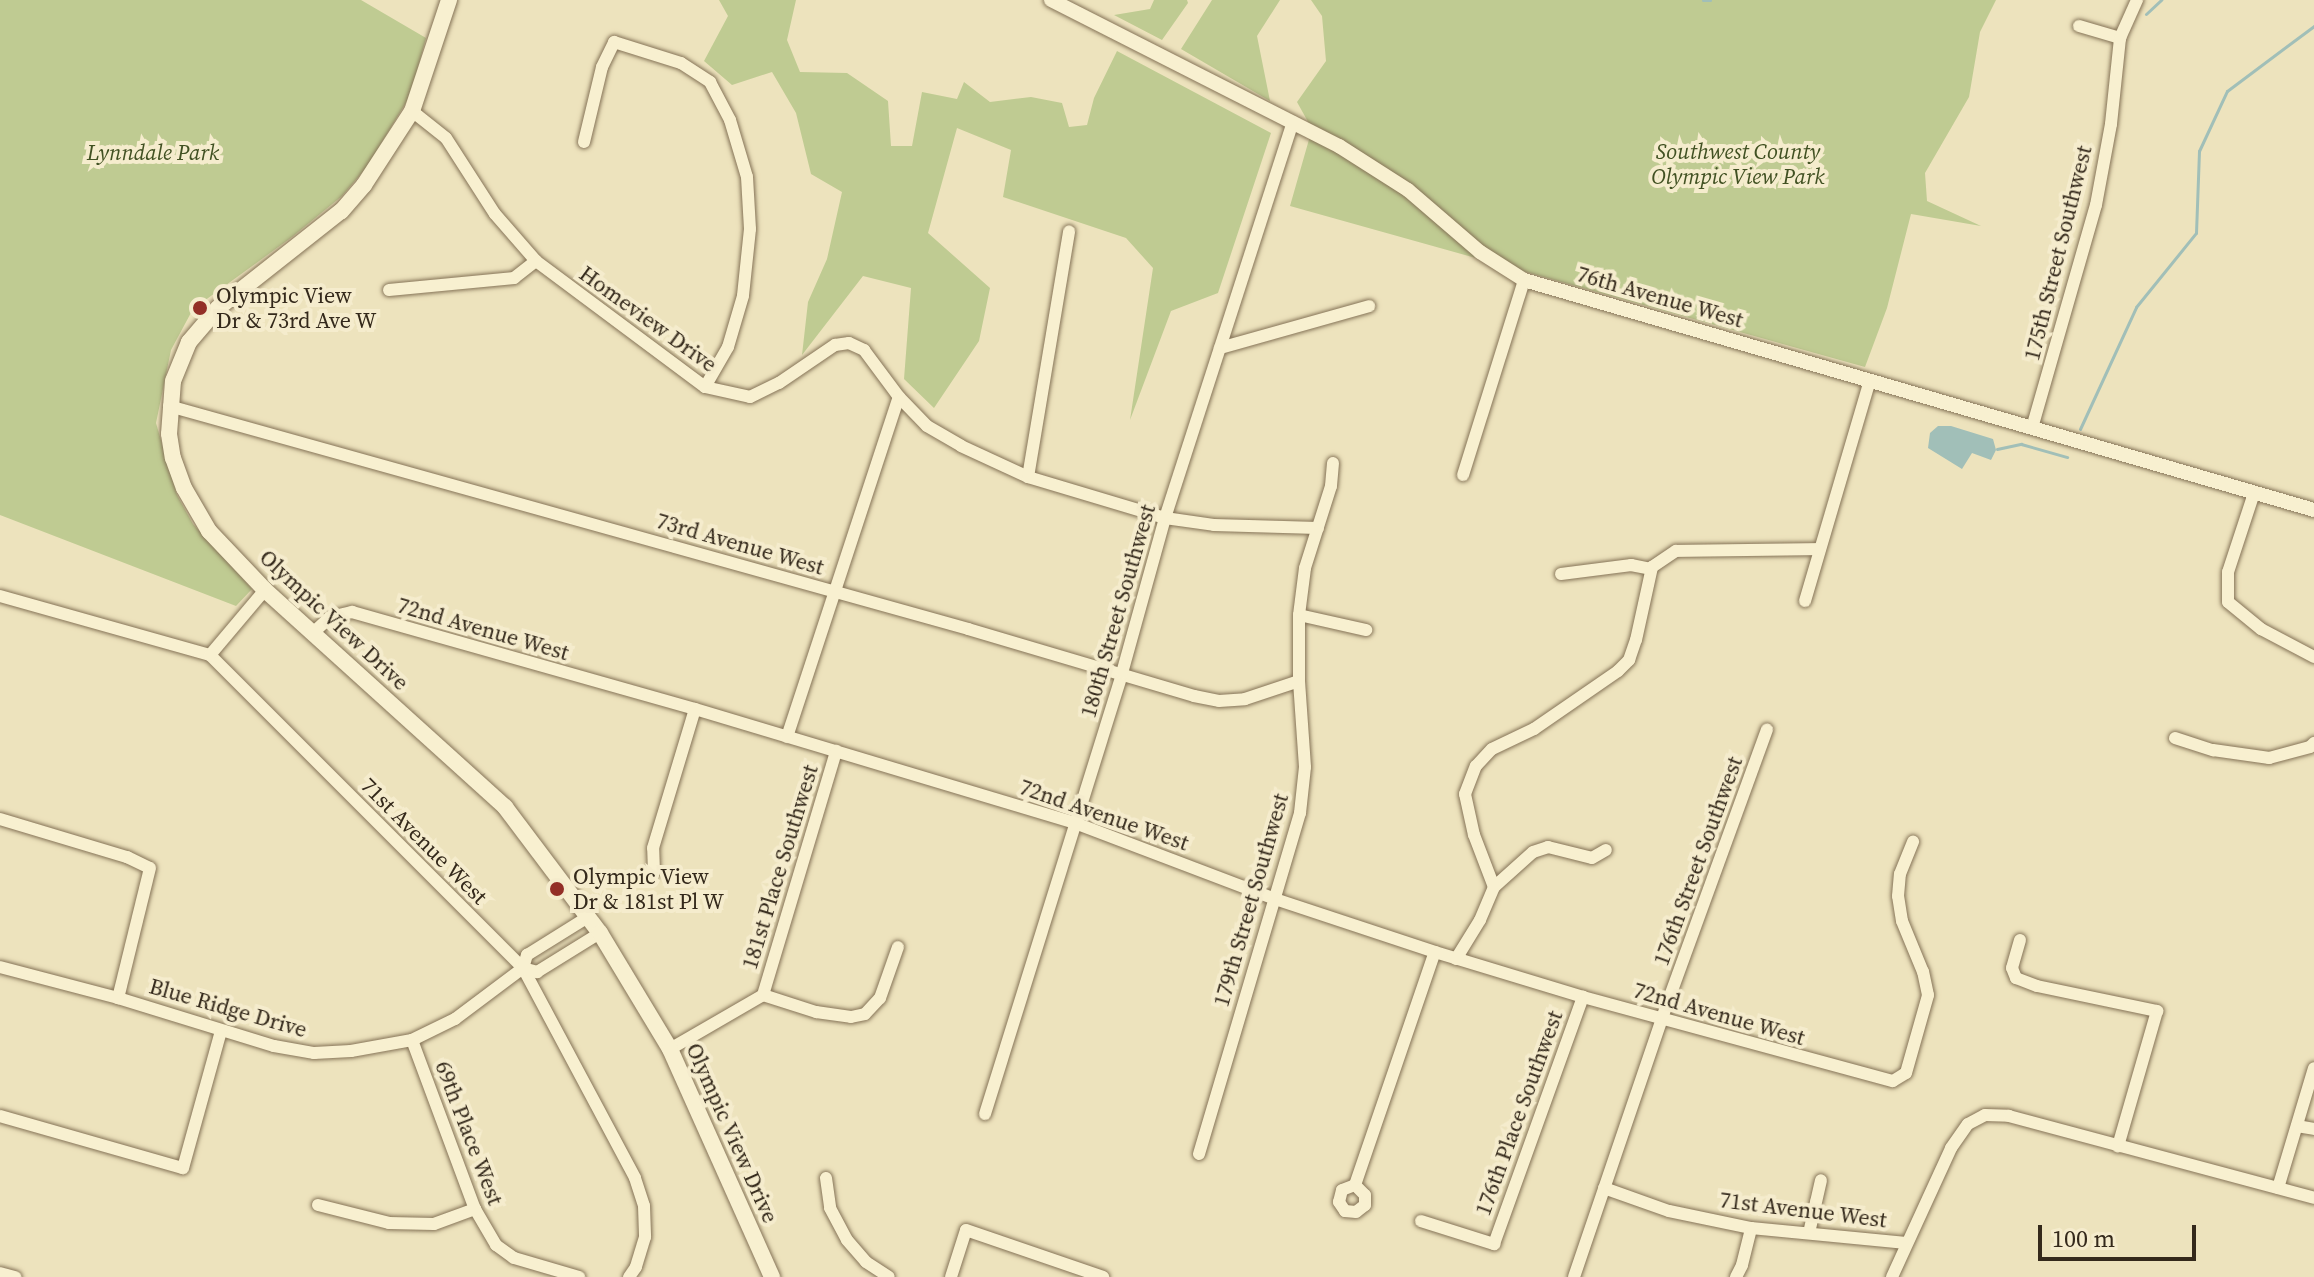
<!DOCTYPE html>
<html>
<head>
<meta charset="utf-8">
<style>
  body { margin:0 }
  #map { position:relative; width:2314px; height:1277px; overflow:hidden; background:#ede3bd; font-family:"Source Serif 4",serif }
  div>[style] { position:absolute }
  [style*='--x'] { left:calc(var(--x)*1px); top:calc(var(--y)*1px); width:calc(var(--w)*1px); rotate:calc(var(--a)*1deg) }
  .green>* { inset:0; background:#bfcb92 }
  .water>* { inset:0; background:#a1bfb8 }
  .stream>* { height:3px; margin:-1.5px; padding:0 1.5px; transform-origin:1.5px; border-radius:1.5px; background:#a1bfb8 }
  .roads { filter:drop-shadow(0 0 2px #857357) drop-shadow(0 0 2px #857357) }
  .minor>* { height:12px; margin:-6px; padding:0 6px; transform-origin:6px; border-radius:6px; background:#f8f0d0 }
  .tertiary>* { height:14px; margin:-7px; padding:0 7px; transform-origin:7px; border-radius:7px; background:#f8f0d0 }
  .secondary>* { height:16px; margin:-8px; padding:0 8px; transform-origin:8px; border-radius:8px; background:#f8f0d0 }
  .dots>* { width:22px; height:22px; translate:-50% -50%; box-sizing:border-box; border:4px solid #f5eccd; border-radius:50% }
  span { translate:-50% -50%; white-space:nowrap; text-align:center; line-height:1.15; -webkit-text-stroke:8px #f5eccd; paint-order:stroke }
  .park-label { font-size:22px; color:#415122; font-style:italic }
  .street-label { font-size:22px; color:#34291b }
  .poi-label { font-size:22px; color:#34291b }
  .left { translate:0 -50%; text-align:left }
  .scale { position:absolute; left:2038px; top:1225px; width:158px; height:36px; box-sizing:border-box; border:4px solid #34291b; border-top:0; padding-left:10px; font-size:24px; line-height:28px; white-space:nowrap; color:#34291b; -webkit-text-stroke:6px #f5eccd; paint-order:stroke }
</style>
</head>
<body>
<div id="map">
  <div class="green">
    <i style="clip-path:polygon(0 0,361px 0,426px 38px,410px 96px,366px 168px,342px 196px,292px 237px,193px 309px,171px 350px,156px 423px,177px 495px,193px 524px,252px 589px,236px 606px,0 515px)"></i>
    <i style="clip-path:polygon(719px 0,796px 0,787px 40px,800px 72px,847px 73px,888px 101px,891px 146px,912px 146px,922px 92px,957px 99px,964px 82px,990px 102px,1031px 97px,1062px 103px,1069px 127px,1087px 125px,1094px 98px,1117px 51px,1271px 133px,1218px 293px,1171px 311px,1130px 420px,1153px 268px,1126px 238px,1003px 197px,1011px 150px,957px 128px,928px 233px,990px 288px,979px 341px,934px 408px,904px 379px,911px 288px,863px 276px,802px 355px,808px 302px,827px 259px,842px 192px,811px 174px,796px 113px,772px 72px,732px 85px,704px 61px,728px 16px)"></i>
    <i style="clip-path:polygon(1154px 0,1187px 0,1188px 3px,1162px 40px,1114px 15px,1150px 9px)"></i>
    <i style="clip-path:polygon(1212px 0,1280px 0,1257px 36px,1270px 101px,1181px 49px)"></i>
    <i style="clip-path:polygon(1311px 0,1996px 0,1980px 32px,1969px 97px,1925px 173px,1927px 201px,1981px 226px,1911px 214px,1887px 308px,1865px 367px,1290px 206px,1312px 129px,1297px 102px,1326px 61px,1322px 16px)"></i>
  </div>
  <div class="water">
    <i style="clip-path:polygon(1938px 426px,1951px 426px,1993px 439px,1996px 450px,1991px 460px,1972px 453px,1962px 469px,1928px 448px,1930px 433px)"></i>
  </div>
  <div class="stream">
    <i style="--x:1703;--y:0;--w:7;--a:0"></i>
    <i style="--x:2146;--y:14;--w:21;--a:-43"></i>
    <i style="--x:2080;--y:429;--w:134;--a:-65.3"></i>
    <i style="--x:2136;--y:307;--w:95;--a:-51"></i>
    <i style="--x:2196;--y:233;--w:82;--a:-87.9"></i>
    <i style="--x:2199;--y:151;--w:66;--a:-65"></i>
    <i style="--x:2227;--y:91;--w:109;--a:-36.8"></i>
    <i style="--x:1997;--y:449;--w:25;--a:-12"></i>
    <i style="--x:2021;--y:444;--w:48;--a:15.8"></i>
  </div>
  <div class="roads">
    <div class="minor">
      <i style="--x:2079;--y:26;--w:43;--a:16.3"></i>
      <i style="--x:412;--y:111;--w:43;--a:38.5"></i>
      <i style="--x:446;--y:138;--w:90;--a:57.2"></i>
      <i style="--x:495;--y:214;--w:62;--a:48.9"></i>
      <i style="--x:536;--y:261;--w:211;--a:36.7"></i>
      <i style="--x:705;--y:387;--w:46;--a:12.5"></i>
      <i style="--x:750;--y:397;--w:32;--a:-26"></i>
      <i style="--x:779;--y:383;--w:68;--a:-34.2"></i>
      <i style="--x:835;--y:345;--w:14;--a:-8"></i>
      <i style="--x:849;--y:343;--w:17;--a:25"></i>
      <i style="--x:864;--y:350;--w:59;--a:53.3"></i>
      <i style="--x:899;--y:397;--w:40;--a:46"></i>
      <i style="--x:927;--y:426;--w:39;--a:30"></i>
      <i style="--x:961;--y:446;--w:74;--a:24.8"></i>
      <i style="--x:1028;--y:477;--w:143;--a:16.7"></i>
      <i style="--x:1165;--y:518;--w:49;--a:8.1"></i>
      <i style="--x:1214;--y:525;--w:104;--a:1.7"></i>
      <i style="--x:584;--y:142;--w:77;--a:-76.5"></i>
      <i style="--x:602;--y:67;--w:28;--a:-64"></i>
      <i style="--x:614;--y:42;--w:70;--a:17.4"></i>
      <i style="--x:681;--y:63;--w:35;--a:33"></i>
      <i style="--x:710;--y:82;--w:43;--a:62.2"></i>
      <i style="--x:730;--y:120;--w:59;--a:73.4"></i>
      <i style="--x:747;--y:177;--w:52;--a:86.7"></i>
      <i style="--x:750;--y:229;--w:67;--a:96"></i>
      <i style="--x:743;--y:296;--w:53;--a:106.4"></i>
      <i style="--x:728;--y:347;--w:46;--a:119.9"></i>
      <i style="--x:389;--y:290;--w:126;--a:-5.5"></i>
      <i style="--x:514;--y:278;--w:28;--a:-38"></i>
      <i style="--x:1220;--y:348;--w:155;--a:-15.7"></i>
      <i style="--x:169;--y:406;--w:830;--a:15.59"></i>
      <i style="--x:968;--y:629;--w:236;--a:16.5"></i>
      <i style="--x:1194;--y:696;--w:25;--a:11"></i>
      <i style="--x:1219;--y:701;--w:26;--a:-4"></i>
      <i style="--x:1245;--y:699;--w:57;--a:-18.4"></i>
      <i style="--x:2032;--y:428;--w:232;--a:-74"></i>
      <i style="--x:2096;--y:205;--w:82;--a:-79.5"></i>
      <i style="--x:2111;--y:124;--w:86;--a:-84"></i>
      <i style="--x:2120;--y:38;--w:42;--a:-65.9"></i>
      <i style="--x:1463;--y:475;--w:204;--a:-72.6"></i>
      <i style="--x:1028;--y:477;--w:249;--a:-80.5"></i>
      <i style="--x:2254;--y:493;--w:83;--a:108.2"></i>
      <i style="--x:2228;--y:572;--w:30;--a:90"></i>
      <i style="--x:2228;--y:602;--w:43;--a:39.3"></i>
      <i style="--x:2261;--y:629;--w:60;--a:27.8"></i>
      <i style="--x:1561;--y:574;--w:71;--a:-7.3"></i>
      <i style="--x:1631;--y:565;--w:20;--a:11"></i>
      <i style="--x:0;--y:596;--w:218;--a:15.7"></i>
      <i style="--x:210;--y:655;--w:443;--a:45"></i>
      <i style="--x:523;--y:968;--w:238;--a:61.9"></i>
      <i style="--x:635;--y:1178;--w:29;--a:72"></i>
      <i style="--x:644;--y:1206;--w:31;--a:88"></i>
      <i style="--x:645;--y:1237;--w:31;--a:107"></i>
      <i style="--x:636;--y:1267;--w:12;--a:125"></i>
      <i style="--x:1805;--y:601;--w:230;--a:-73.6"></i>
      <i style="--x:1299;--y:615;--w:69;--a:12.6"></i>
      <i style="--x:314;--y:632;--w:22;--a:-43"></i>
      <i style="--x:330;--y:617;--w:23;--a:-13"></i>
      <i style="--x:352;--y:612;--w:356;--a:15.8"></i>
      <i style="--x:695;--y:709;--w:397;--a:16.7"></i>
      <i style="--x:1075;--y:823;--w:214;--a:20.8"></i>
      <i style="--x:1275;--y:899;--w:169;--a:18.3"></i>
      <i style="--x:1435;--y:952;--w:155;--a:16.9"></i>
      <i style="--x:1583;--y:997;--w:321;--a:15.2"></i>
      <i style="--x:1893;--y:1081;--w:15;--a:-32"></i>
      <i style="--x:1906;--y:1073;--w:81;--a:-74.2"></i>
      <i style="--x:1928;--y:995;--w:24;--a:-102"></i>
      <i style="--x:1923;--y:972;--w:55;--a:-112.4"></i>
      <i style="--x:1902;--y:921;--w:25;--a:-99"></i>
      <i style="--x:1898;--y:896;--w:22;--a:-85"></i>
      <i style="--x:1900;--y:874;--w:35;--a:-68"></i>
      <i style="--x:210;--y:655;--w:85;--a:-49.8"></i>
      <i style="--x:787;--y:737;--w:358;--a:-71.8"></i>
      <i style="--x:2175;--y:738;--w:40;--a:18"></i>
      <i style="--x:2213;--y:750;--w:57;--a:8.1"></i>
      <i style="--x:2269;--y:758;--w:42;--a:-15"></i>
      <i style="--x:2310;--y:747;--w:6;--a:-45"></i>
      <i style="--x:0;--y:819;--w:133;--a:16.7"></i>
      <i style="--x:127;--y:857;--w:25;--a:26"></i>
      <i style="--x:150;--y:868;--w:134;--a:103.8"></i>
      <i style="--x:654;--y:872;--w:24;--a:-92"></i>
      <i style="--x:653;--y:848;--w:145;--a:-73.2"></i>
      <i style="--x:1494;--y:887;--w:52;--a:-41.9"></i>
      <i style="--x:1533;--y:852;--w:16;--a:-18"></i>
      <i style="--x:1548;--y:847;--w:45;--a:14"></i>
      <i style="--x:1592;--y:858;--w:16;--a:-30"></i>
      <i style="--x:2020;--y:940;--w:29;--a:106"></i>
      <i style="--x:2012;--y:968;--w:11;--a:68"></i>
      <i style="--x:2016;--y:978;--w:22;--a:21"></i>
      <i style="--x:2037;--y:986;--w:123;--a:11.8"></i>
      <i style="--x:2157;--y:1011;--w:141;--a:106.1"></i>
      <i style="--x:1456;--y:959;--w:46;--a:-58.4"></i>
      <i style="--x:1480;--y:920;--w:36;--a:-67"></i>
      <i style="--x:1494;--y:887;--w:56;--a:-111"></i>
      <i style="--x:1474;--y:835;--w:42;--a:-102.4"></i>
      <i style="--x:1465;--y:794;--w:30;--a:-69"></i>
      <i style="--x:1476;--y:766;--w:23;--a:-47"></i>
      <i style="--x:1492;--y:749;--w:47;--a:-25.5"></i>
      <i style="--x:1534;--y:729;--w:102;--a:-34.6"></i>
      <i style="--x:1618;--y:671;--w:16;--a:-45"></i>
      <i style="--x:1629;--y:660;--w:21;--a:-71"></i>
      <i style="--x:1636;--y:640;--w:75;--a:-77.6"></i>
      <i style="--x:1652;--y:567;--w:29;--a:-34"></i>
      <i style="--x:1676;--y:551;--w:143;--a:-0.8"></i>
      <i style="--x:0;--y:967;--w:122;--a:14.7"></i>
      <i style="--x:118;--y:998;--w:163;--a:17.1"></i>
      <i style="--x:274;--y:1046;--w:41;--a:9.9"></i>
      <i style="--x:314;--y:1053;--w:37;--a:-3"></i>
      <i style="--x:351;--y:1051;--w:62;--a:-10.2"></i>
      <i style="--x:412;--y:1040;--w:48;--a:-26"></i>
      <i style="--x:455;--y:1019;--w:85;--a:-36.9"></i>
      <i style="--x:523;--y:968;--w:14;--a:-73"></i>
      <i style="--x:527;--y:955;--w:72;--a:-31.9"></i>
      <i style="--x:523;--y:968;--w:15;--a:16"></i>
      <i style="--x:537;--y:972;--w:74;--a:-31.8"></i>
      <i style="--x:763;--y:995;--w:255;--a:-73.3"></i>
      <i style="--x:412;--y:1040;--w:180;--a:69.6"></i>
      <i style="--x:475;--y:1209;--w:42;--a:59.7"></i>
      <i style="--x:496;--y:1245;--w:22;--a:36"></i>
      <i style="--x:514;--y:1258;--w:68;--a:16.3"></i>
      <i style="--x:670;--y:1049;--w:108;--a:-30.1"></i>
      <i style="--x:763;--y:995;--w:56;--a:17.8"></i>
      <i style="--x:816;--y:1012;--w:35;--a:8"></i>
      <i style="--x:851;--y:1017;--w:14;--a:-12"></i>
      <i style="--x:865;--y:1014;--w:22;--a:-47"></i>
      <i style="--x:880;--y:998;--w:54;--a:-70.6"></i>
      <i style="--x:985;--y:1114;--w:462;--a:-72.7"></i>
      <i style="--x:1122;--y:673;--w:161;--a:-74.5"></i>
      <i style="--x:1165;--y:518;--w:416;--a:-72.1"></i>
      <i style="--x:0;--y:1116;--w:190;--a:15.9"></i>
      <i style="--x:183;--y:1168;--w:142;--a:-74.5"></i>
      <i style="--x:2297;--y:1126;--w:17;--a:10"></i>
      <i style="--x:1199;--y:1154;--w:356;--a:-73.5"></i>
      <i style="--x:1300;--y:813;--w:46;--a:-83.8"></i>
      <i style="--x:1305;--y:767;--w:86;--a:-94"></i>
      <i style="--x:1299;--y:681;--w:66;--a:-90"></i>
      <i style="--x:1299;--y:615;--w:47;--a:-82.7"></i>
      <i style="--x:1305;--y:568;--w:86;--a:-72.4"></i>
      <i style="--x:1331;--y:486;--w:23;--a:-85"></i>
      <i style="--x:826;--y:1178;--w:30;--a:82"></i>
      <i style="--x:830;--y:1208;--w:36;--a:62"></i>
      <i style="--x:847;--y:1240;--w:29;--a:49"></i>
      <i style="--x:866;--y:1262;--w:27;--a:33"></i>
      <i style="--x:1355;--y:1185;--w:14;--a:45"></i>
      <i style="--x:1365;--y:1195;--w:10;--a:90"></i>
      <i style="--x:1365;--y:1205;--w:11;--a:142"></i>
      <i style="--x:1356;--y:1212;--w:11;--a:-175"></i>
      <i style="--x:1345;--y:1211;--w:11;--a:-124"></i>
      <i style="--x:1339;--y:1202;--w:12;--a:-76"></i>
      <i style="--x:1342;--y:1190;--w:14;--a:-21"></i>
      <i style="--x:1355;--y:1185;--w:246;--a:-71.1"></i>
      <i style="--x:1604;--y:1188;--w:69;--a:19.5"></i>
      <i style="--x:1669;--y:1211;--w:84;--a:11.7"></i>
      <i style="--x:1751;--y:1228;--w:156;--a:5.5"></i>
      <i style="--x:2278;--y:1188;--w:125;--a:-73.3"></i>
      <i style="--x:318;--y:1205;--w:73;--a:14.2"></i>
      <i style="--x:389;--y:1223;--w:45;--a:1.3"></i>
      <i style="--x:434;--y:1224;--w:44;--a:-20.1"></i>
      <i style="--x:1421;--y:1221;--w:77;--a:17.5"></i>
      <i style="--x:1494;--y:1244;--w:263;--a:-70.2"></i>
      <i style="--x:1809;--y:1233;--w:54;--a:-77.2"></i>
      <i style="--x:0;--y:1273;--w:16;--a:15"></i>
      <i style="--x:951;--y:1277;--w:49;--a:-72.3"></i>
      <i style="--x:966;--y:1230;--w:145;--a:18.9"></i>
      <i style="--x:1574;--y:1277;--w:274;--a:-71.2"></i>
      <i style="--x:1662;--y:1018;--w:307;--a:-70"></i>
      <i style="--x:1736;--y:1277;--w:13;--a:-63"></i>
      <i style="--x:1742;--y:1265;--w:38;--a:-76"></i>
      <i style="--x:1892;--y:1277;--w:142;--a:-65.4"></i>
      <i style="--x:1951;--y:1148;--w:29;--a:-55"></i>
      <i style="--x:1968;--y:1124;--w:19;--a:-28"></i>
      <i style="--x:1985;--y:1115;--w:24;--a:2"></i>
      <i style="--x:2009;--y:1116;--w:316;--a:15"></i>
    </div>
    <div class="tertiary">
      <i style="--x:1051;--y:0;--w:323;--a:26.9"></i>
      <i style="--x:1339;--y:146;--w:82;--a:32.5"></i>
      <i style="--x:1408;--y:190;--w:95;--a:40.7"></i>
      <i style="--x:1480;--y:252;--w:52;--a:32.5"></i>
      <i style="--x:1524;--y:280;--w:823;--a:16.23"></i>
    </div>
    <div class="secondary">
      <i style="--x:449;--y:0;--w:117;--a:108.4"></i>
      <i style="--x:412;--y:111;--w:88;--a:123"></i>
      <i style="--x:364;--y:185;--w:35;--a:131"></i>
      <i style="--x:341;--y:211;--w:157;--a:141.7"></i>
      <i style="--x:218;--y:308;--w:45;--a:130.5"></i>
      <i style="--x:189;--y:342;--w:42;--a:112.3"></i>
      <i style="--x:173;--y:381;--w:53;--a:94.3"></i>
      <i style="--x:169;--y:434;--w:24;--a:81"></i>
      <i style="--x:173;--y:458;--w:32;--a:70"></i>
      <i style="--x:184;--y:488;--w:50;--a:59.8"></i>
      <i style="--x:209;--y:531;--w:81;--a:46.5"></i>
      <i style="--x:265;--y:590;--w:324;--a:42.1"></i>
      <i style="--x:505;--y:807;--w:158;--a:53"></i>
      <i style="--x:600;--y:933;--w:135;--a:58.9"></i>
      <i style="--x:670;--y:1049;--w:250;--a:65.9"></i>
    </div>
  </div>
  <div class="dots">
    <i style="left:200px;top:308px;background:#932f27"></i>
    <i style="left:557px;top:889px;background:#932f27"></i>
  </div>
  <div class="park-label">
    <span style="left:1738px;top:164px">Southwest County<br>Olympic View Park</span>
    <span style="left:153px;top:153px">Lynndale Park</span>
  </div>
  <div class="street-label">
    <span style="left:2058px;top:253px;rotate:-76deg">175th Street Southwest</span>
    <span style="left:1660px;top:297px;rotate:16deg">76th Avenue West</span>
    <span style="left:648px;top:319px;rotate:36deg">Homeview Drive</span>
    <span style="left:740px;top:544px;rotate:16deg">73rd Avenue West</span>
    <span style="left:1118px;top:611px;rotate:-74deg">180th Street Southwest</span>
    <span style="left:334px;top:620px;rotate:43deg">Olympic View Drive</span>
    <span style="left:483px;top:629px;rotate:16deg">72nd Avenue West</span>
    <span style="left:1104px;top:815px;rotate:19deg">72nd Avenue West</span>
    <span style="left:424px;top:841px;rotate:45deg">71st Avenue West</span>
    <span style="left:1698px;top:861px;rotate:-70deg">176th Street Southwest</span>
    <span style="left:780px;top:867px;rotate:-73deg">181st Place Southwest</span>
    <span style="left:1251px;top:900px;rotate:-74deg">179th Street Southwest</span>
    <span style="left:228px;top:1008px;rotate:16deg">Blue Ridge Drive</span>
    <span style="left:1719px;top:1014px;rotate:16deg">72nd Avenue West</span>
    <span style="left:1519px;top:1113px;rotate:-70deg">176th Place Southwest</span>
    <span style="left:469px;top:1133px;rotate:69deg">69th Place West</span>
    <span style="left:732px;top:1133px;rotate:66deg">Olympic View Drive</span>
    <span style="left:1803px;top:1210px;rotate:7deg">71st Avenue West</span>
  </div>
  <div class="poi-label">
    <span class="left" style="left:216px;top:308px">Olympic View<br>Dr &amp; 73rd Ave W</span>
    <span class="left" style="left:573px;top:889px">Olympic View<br>Dr &amp; 181st Pl W</span>
  </div>
  <div class="scale">100 m</div>
</div>
</body>
</html>
